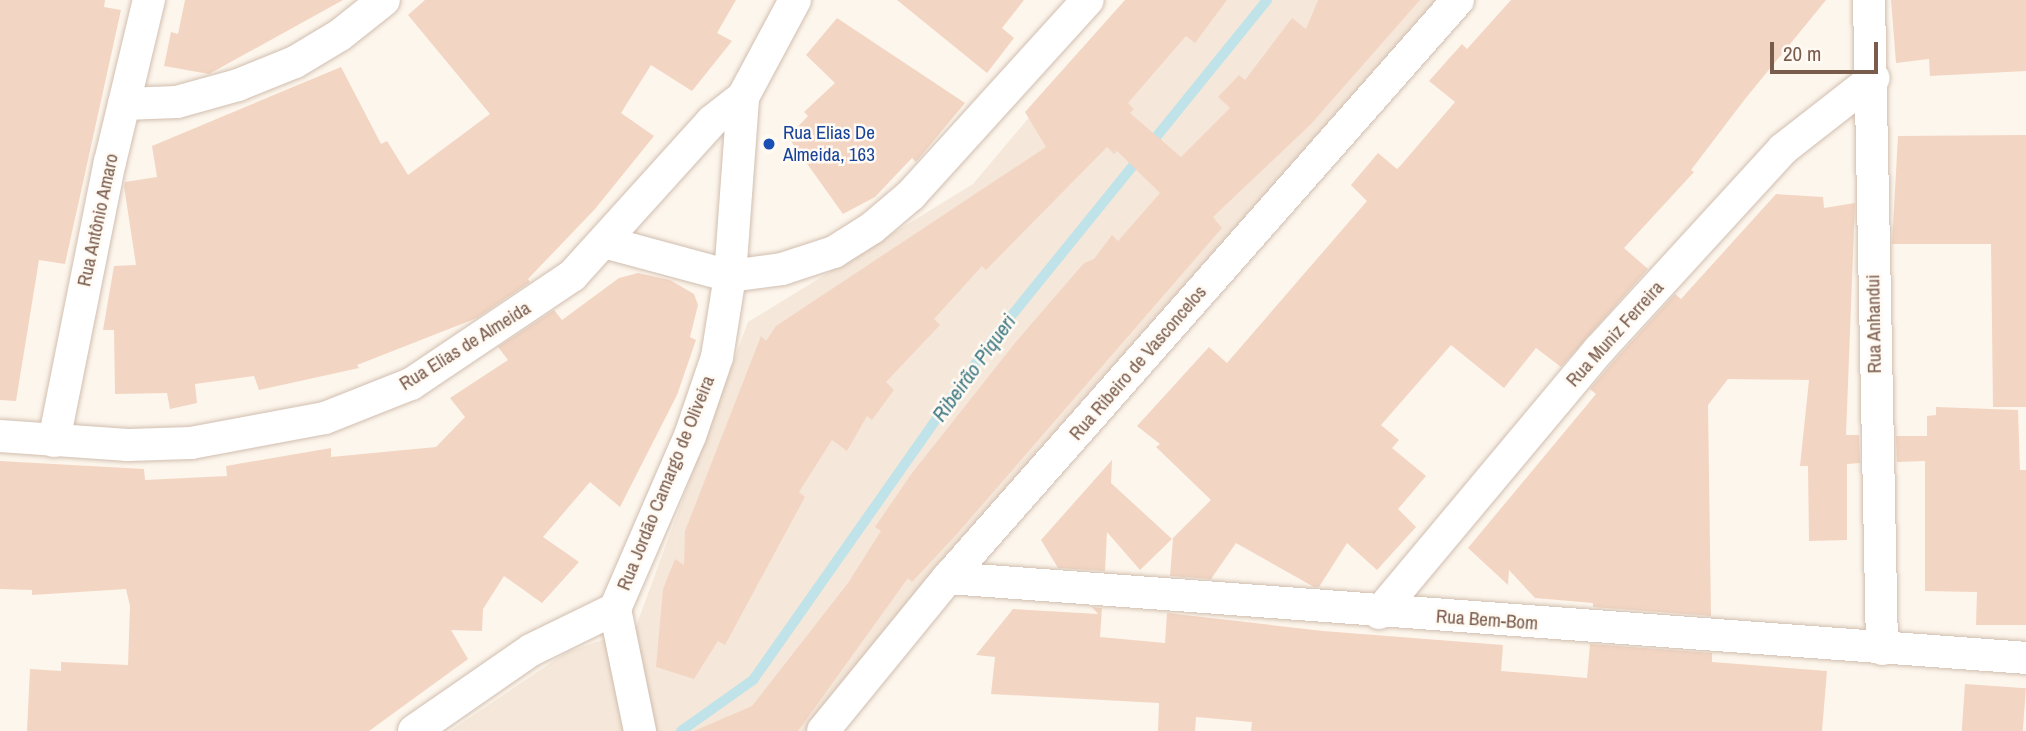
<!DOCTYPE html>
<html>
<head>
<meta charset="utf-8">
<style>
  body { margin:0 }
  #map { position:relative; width:2026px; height:731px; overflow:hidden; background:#fdf6ec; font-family:"Archivo Narrow",sans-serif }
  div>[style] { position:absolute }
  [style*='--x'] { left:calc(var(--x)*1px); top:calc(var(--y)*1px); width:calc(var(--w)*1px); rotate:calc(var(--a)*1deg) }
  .residential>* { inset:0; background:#f5e8da }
  .stream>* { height:10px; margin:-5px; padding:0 5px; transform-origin:5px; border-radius:5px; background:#bfe3e8 }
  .building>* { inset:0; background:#f3d5c3; transform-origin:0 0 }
  .roads { filter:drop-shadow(0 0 2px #d1beb0) drop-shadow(0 0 2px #d1beb0) }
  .minor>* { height:32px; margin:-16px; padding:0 16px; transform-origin:16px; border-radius:16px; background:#fff }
  .dots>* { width:19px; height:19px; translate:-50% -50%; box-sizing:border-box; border:4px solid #fffaf3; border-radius:50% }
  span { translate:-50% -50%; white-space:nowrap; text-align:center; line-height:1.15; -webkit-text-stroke:5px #fffaf3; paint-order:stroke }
  .transit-label { font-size:19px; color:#164399 }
  .left { translate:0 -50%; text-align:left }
  .street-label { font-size:19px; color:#7a5c4d }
  .water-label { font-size:21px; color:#437c86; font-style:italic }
  .scale { position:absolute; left:1770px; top:42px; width:108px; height:32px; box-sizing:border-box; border:4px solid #7a5c4d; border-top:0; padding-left:9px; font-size:21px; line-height:24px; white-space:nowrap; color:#7a5c4d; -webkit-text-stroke:5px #fffaf3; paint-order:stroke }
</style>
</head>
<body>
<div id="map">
  <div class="residential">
    <i style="clip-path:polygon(1128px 0,1445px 0,814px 731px,450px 731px,567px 652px,635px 629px,748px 322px,973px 184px)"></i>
  </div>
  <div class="stream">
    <i style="--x:681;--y:731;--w:88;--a:-35.3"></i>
    <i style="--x:753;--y:680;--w:421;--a:-54.9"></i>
    <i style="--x:995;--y:336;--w:432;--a:-51"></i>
  </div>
  <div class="building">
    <i style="clip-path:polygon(0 0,105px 0,104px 7px,121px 10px,65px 264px,39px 260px,16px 401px,0 400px)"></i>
    <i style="clip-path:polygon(185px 0,343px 0,209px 74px,164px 66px,171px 32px,178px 34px)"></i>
    <i style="clip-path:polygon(425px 0,736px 0,717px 33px,732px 41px,692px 91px,651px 65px,621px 113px,654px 136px,595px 209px,528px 279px,530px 282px,477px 318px,357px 365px,359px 368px,259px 390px,254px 376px,195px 384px,197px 403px,170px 409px,167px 393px,115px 394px,114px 330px,103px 330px,114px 266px,136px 265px,124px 186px,125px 182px,157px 177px,152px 146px,341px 67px,381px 144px,387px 141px,408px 175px,490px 114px,408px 15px)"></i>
    <i style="clip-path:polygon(897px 0,1024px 0,1002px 28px,1014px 38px,987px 73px)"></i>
    <i style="clip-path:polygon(1125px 0,1227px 0,1195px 43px,1186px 36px,1128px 103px,1134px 109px,1130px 113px,1181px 157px,1230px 108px,1218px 97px,1239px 75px,1245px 80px,1292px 18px,1306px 29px,1318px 0,1420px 0,1311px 124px,1213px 217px,1222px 228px,956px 535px,912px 582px,908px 578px,798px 731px,694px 731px,752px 706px,848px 583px,881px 531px,875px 527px,912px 473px,1015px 343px,1084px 263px,1094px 259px,1112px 235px,1118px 241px,1160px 193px,1117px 151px,1114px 154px,1107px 147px,986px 270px,982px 266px,934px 319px,940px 325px,886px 382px,894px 390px,872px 420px,867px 416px,847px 451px,832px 440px,799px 492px,805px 497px,725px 645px,718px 641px,694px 679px,656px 667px,663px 589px,675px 559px,684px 565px,685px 531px,761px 336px,766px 341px,776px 326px,1046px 147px,1025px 112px)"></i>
    <i style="clip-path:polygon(1511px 0,1826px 0,1745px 99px,1691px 170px,1694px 172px,1624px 248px,1648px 269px,1561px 367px,1536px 348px,1504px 388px,1451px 345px,1381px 425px,1399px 440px,1392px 448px,1426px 476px,1398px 509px,1416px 527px,1377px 570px,1347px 543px,1319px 587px,1314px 587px,1236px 543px,1211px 579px,1170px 576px,1173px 538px,1211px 500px,1156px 447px,1160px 444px,1137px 426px,1209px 347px,1227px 363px,1367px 201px,1351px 185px,1378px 153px,1397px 169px,1401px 165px,1455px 102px,1429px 81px,1462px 44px,1467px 49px)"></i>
    <i style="clip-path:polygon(1891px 0,2026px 0,2026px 71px,1930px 76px,1929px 59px,1896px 63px)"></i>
    <i style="clip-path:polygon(837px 18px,965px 103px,916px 162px,912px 158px,875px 197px,843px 214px,788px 137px,808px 116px,804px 112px,835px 83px,806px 55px)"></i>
    <i style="clip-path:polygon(2026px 135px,2026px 407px,1993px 407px,1991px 244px,1892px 244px,1898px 136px)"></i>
    <i style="clip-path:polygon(1776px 194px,1823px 197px,1824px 208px,1855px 203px,1846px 435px,1859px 435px,1860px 463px,1847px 464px,1847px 540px,1809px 541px,1808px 466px,1800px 466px,1809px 380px,1728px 379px,1708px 405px,1711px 616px,1593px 607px,1593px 603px,1535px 598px,1509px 570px,1508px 585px,1468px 548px,1596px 394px,1590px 389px,1613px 362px,1675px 294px,1681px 299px)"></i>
    <i style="clip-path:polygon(638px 273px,670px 280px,694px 294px,698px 305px,690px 337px,696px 340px,677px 395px,620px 507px,590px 482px,543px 537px,579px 562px,542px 603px,504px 576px,483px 609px,482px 631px,451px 630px,468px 659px,369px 731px,27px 731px,30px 669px,61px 671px,61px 662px,128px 665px,130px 606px,126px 589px,32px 595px,32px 590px,0 589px,0 461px,144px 469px,145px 480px,227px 476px,226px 466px,331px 448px,331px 457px,436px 447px,465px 417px,450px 398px,508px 360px,498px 347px,554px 310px,562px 320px,619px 278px)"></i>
    <i style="clip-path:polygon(1936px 407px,2018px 410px,2020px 470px,2026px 470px,2026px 625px,1976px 625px,1977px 592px,1925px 591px,1925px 461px,1897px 462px,1896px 436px,1927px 436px,1927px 416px,1936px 415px)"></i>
    <i style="clip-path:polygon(1112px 460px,1111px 483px,1172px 539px,1140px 570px,1107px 532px,1105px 571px,1058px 568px,1041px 540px)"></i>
    <i style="clip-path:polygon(1092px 607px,1102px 608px,1100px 637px,1165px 643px,1167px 613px,1323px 631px,1503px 645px,1501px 671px,1587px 678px,1590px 644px,1712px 653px,1712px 662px,1827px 671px,1822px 731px,1251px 731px,1252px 722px,1196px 717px,1195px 731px,1158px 731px,1159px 703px,991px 694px,995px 657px,976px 655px,1013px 609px,1098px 614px)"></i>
    <i style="left:1965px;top:684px;width:61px;height:47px;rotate:4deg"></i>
  </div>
  <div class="roads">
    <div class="minor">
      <i style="--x:1869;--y:0;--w:649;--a:88.85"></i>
      <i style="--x:124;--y:104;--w:53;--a:-2.2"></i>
      <i style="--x:177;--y:102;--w:63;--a:-15.6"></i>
      <i style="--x:238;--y:85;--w:61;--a:-22"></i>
      <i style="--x:295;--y:62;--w:52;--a:-31"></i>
      <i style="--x:340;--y:35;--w:56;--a:-38.5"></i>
      <i style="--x:604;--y:242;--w:131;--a:15.1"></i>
      <i style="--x:730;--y:276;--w:52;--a:-7.7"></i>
      <i style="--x:782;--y:269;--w:55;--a:-18.1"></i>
      <i style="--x:834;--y:252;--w:45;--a:-32.3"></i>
      <i style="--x:872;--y:228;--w:51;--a:-40.2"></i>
      <i style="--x:911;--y:195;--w:263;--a:-47.8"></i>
      <i style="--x:0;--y:436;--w:128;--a:4"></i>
      <i style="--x:128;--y:445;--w:63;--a:-1.8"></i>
      <i style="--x:191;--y:443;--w:136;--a:-10.6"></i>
      <i style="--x:325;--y:418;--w:92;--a:-21.6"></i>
      <i style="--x:411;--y:384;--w:194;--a:-33.9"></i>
      <i style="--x:572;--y:276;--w:209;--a:-47.9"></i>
      <i style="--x:712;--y:121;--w:39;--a:-38"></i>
      <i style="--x:743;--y:97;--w:110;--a:-61.8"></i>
      <i style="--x:54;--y:441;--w:285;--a:-78.7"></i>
      <i style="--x:110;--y:162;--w:167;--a:-76.5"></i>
      <i style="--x:948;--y:578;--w:1081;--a:4.24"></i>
      <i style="--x:1379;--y:613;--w:343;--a:-50.1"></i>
      <i style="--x:1599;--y:350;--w:273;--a:-47.5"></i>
      <i style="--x:1783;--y:149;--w:115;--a:-38"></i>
      <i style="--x:414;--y:731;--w:142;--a:-34.7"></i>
      <i style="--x:531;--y:650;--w:93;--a:-26"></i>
      <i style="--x:640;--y:731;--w:125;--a:-101.6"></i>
      <i style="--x:615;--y:609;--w:189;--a:-66.6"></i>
      <i style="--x:690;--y:436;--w:83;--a:-71.1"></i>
      <i style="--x:717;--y:357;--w:82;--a:-80.9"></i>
      <i style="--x:730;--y:276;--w:179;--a:-85.8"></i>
      <i style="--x:823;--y:731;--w:198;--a:-50.8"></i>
      <i style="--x:948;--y:578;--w:771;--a:-48.58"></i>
    </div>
  </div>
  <div class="dots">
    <i style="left:769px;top:144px;background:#1a4fb4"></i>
  </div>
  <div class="transit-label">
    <span class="left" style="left:783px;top:144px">Rua Elias De<br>Almeida, 163</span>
  </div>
  <div class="street-label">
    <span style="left:98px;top:220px;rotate:-78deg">Rua Antônio Amaro</span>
    <span style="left:1874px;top:324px;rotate:-91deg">Rua Anhandui</span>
    <span style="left:1615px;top:334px;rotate:-48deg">Rua Muniz Ferreira</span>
    <span style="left:465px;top:346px;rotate:-32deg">Rua Elias de Almeida</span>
    <span style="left:1138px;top:363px;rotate:-49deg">Rua Ribeiro de Vasconcelos</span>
    <span style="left:666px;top:483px;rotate:-68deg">Rua Jordão Camargo de Oliveira</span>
    <span style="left:1487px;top:620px;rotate:4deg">Rua Bem-Bom</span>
  </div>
  <div class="water-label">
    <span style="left:974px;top:368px;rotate:-54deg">Ribeirão Piqueri</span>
  </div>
  <div class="scale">20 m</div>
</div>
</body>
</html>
